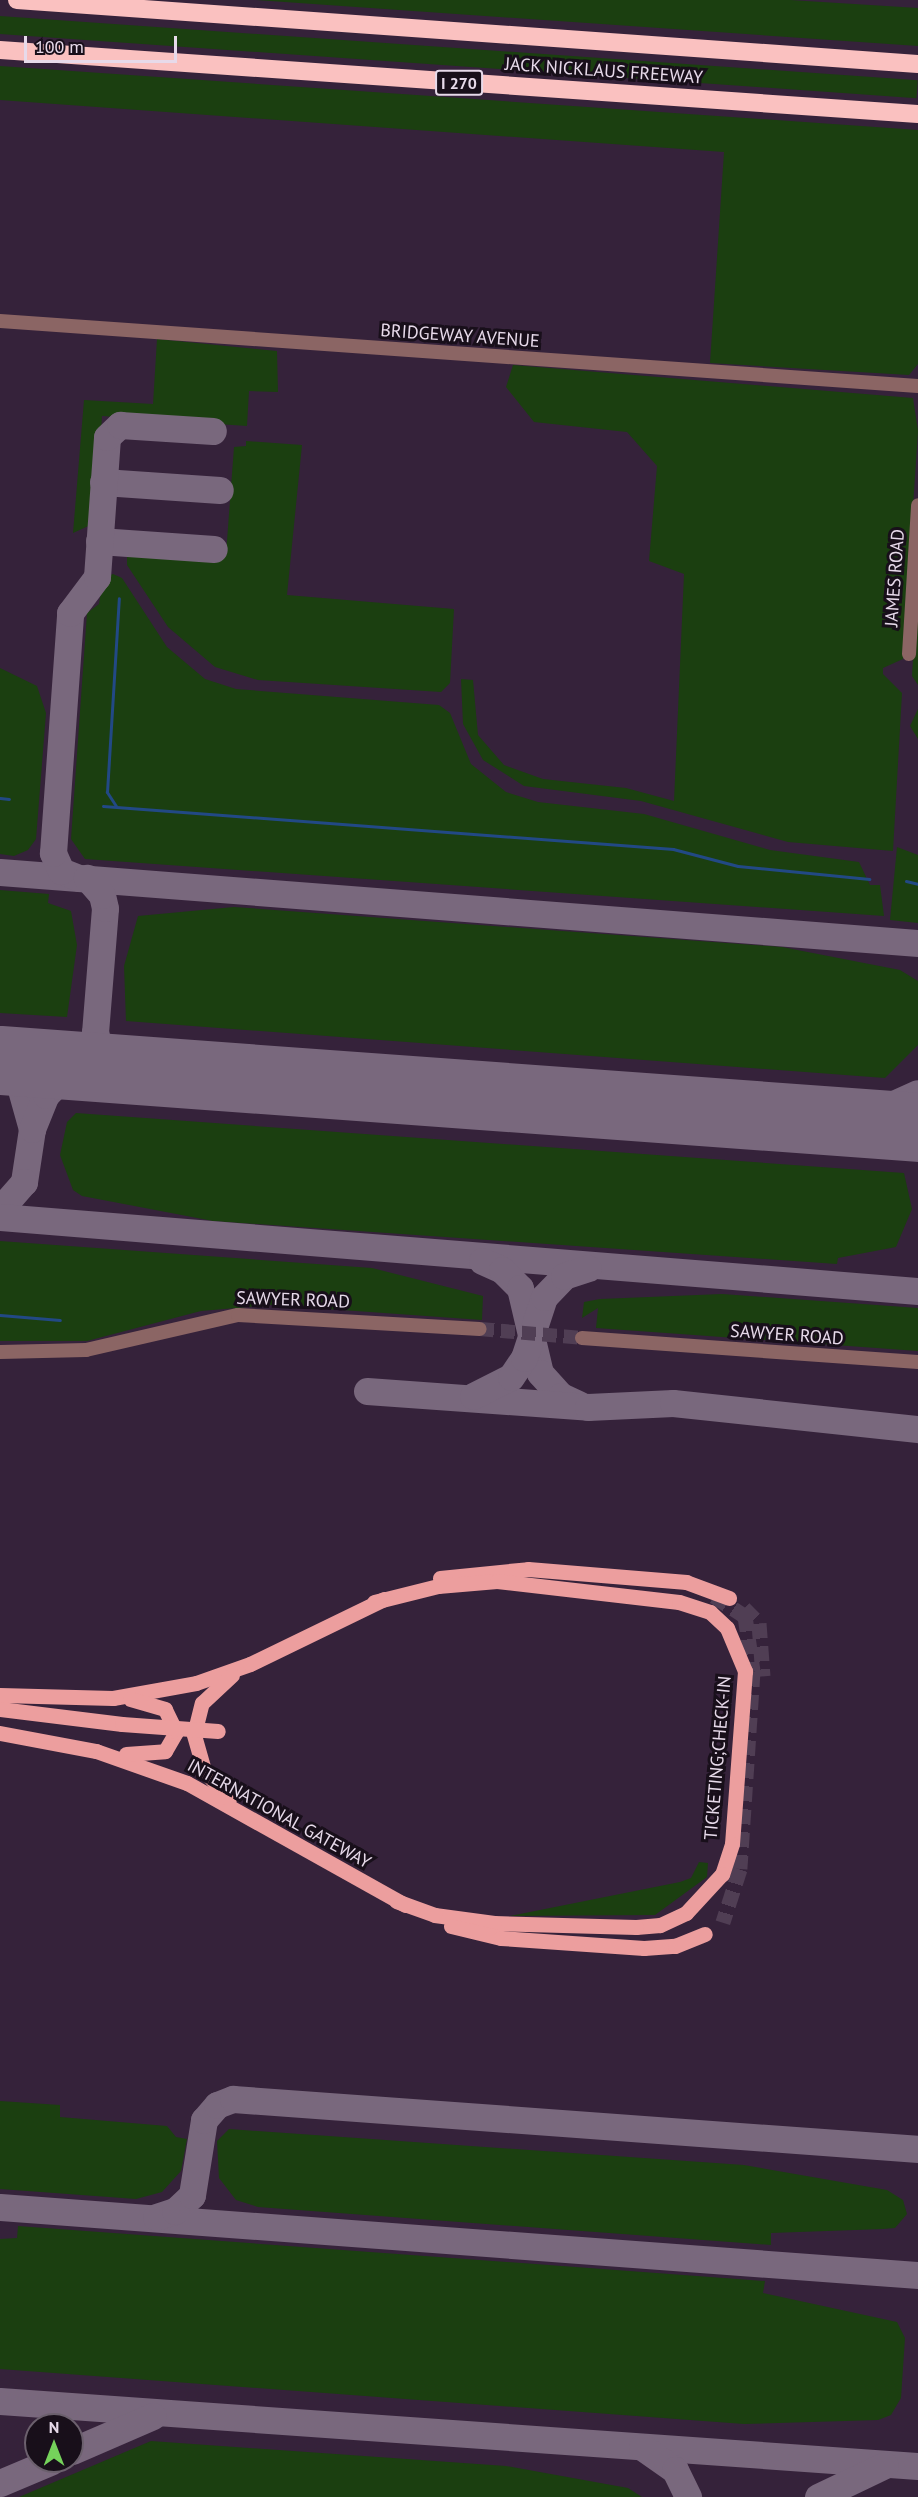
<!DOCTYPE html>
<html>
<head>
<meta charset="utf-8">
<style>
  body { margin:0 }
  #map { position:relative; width:918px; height:2497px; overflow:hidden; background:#35223a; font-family:"PT Sans",sans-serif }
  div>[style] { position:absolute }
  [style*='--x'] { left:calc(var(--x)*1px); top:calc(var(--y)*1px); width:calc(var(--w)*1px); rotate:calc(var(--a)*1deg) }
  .green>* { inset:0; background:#1b3f10; transform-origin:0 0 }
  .stream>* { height:3px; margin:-1.5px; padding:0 1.5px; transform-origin:1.5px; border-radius:1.5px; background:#224985 }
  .taxiway>* { height:27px; margin:-13.5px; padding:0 13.5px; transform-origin:13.5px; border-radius:13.5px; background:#79687d }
  .runway>* { height:69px; margin:-34.5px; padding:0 34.5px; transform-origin:34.5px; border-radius:34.5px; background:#79687d }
  .minor-tunnel>* { height:14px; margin-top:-7px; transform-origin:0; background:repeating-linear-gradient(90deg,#503e54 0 14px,transparent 0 21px) }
  .major-tunnel>* { height:15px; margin-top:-7.5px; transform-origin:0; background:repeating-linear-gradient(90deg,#503e54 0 15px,transparent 0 23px) }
  .minor>* { height:14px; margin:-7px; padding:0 7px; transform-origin:7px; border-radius:7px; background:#8b6564 }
  .major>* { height:15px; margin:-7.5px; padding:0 7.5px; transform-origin:7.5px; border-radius:7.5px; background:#ec9e9e }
  .highway>* { height:18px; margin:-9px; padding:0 9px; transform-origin:9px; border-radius:9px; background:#fac1c0 }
  .major-bridge>* { height:15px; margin:-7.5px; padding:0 7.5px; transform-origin:7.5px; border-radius:7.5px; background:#ec9e9e }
  span { translate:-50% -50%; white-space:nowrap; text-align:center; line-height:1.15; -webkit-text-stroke:6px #180f1a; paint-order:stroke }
  .shield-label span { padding:2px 4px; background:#180f1a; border:2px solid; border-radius:4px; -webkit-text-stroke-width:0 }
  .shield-label { font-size:16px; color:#e7daea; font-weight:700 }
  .street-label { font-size:18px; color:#e7daea }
  .north { position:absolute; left:24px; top:2413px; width:60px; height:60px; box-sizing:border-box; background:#180f1a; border:2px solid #6b606d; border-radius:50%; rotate:0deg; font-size:16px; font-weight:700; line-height:24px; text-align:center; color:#e7daea }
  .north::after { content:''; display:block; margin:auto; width:21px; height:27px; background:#75d25b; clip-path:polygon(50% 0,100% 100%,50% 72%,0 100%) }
  .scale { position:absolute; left:24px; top:36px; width:153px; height:27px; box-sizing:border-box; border:3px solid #e7daea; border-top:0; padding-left:8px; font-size:18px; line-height:21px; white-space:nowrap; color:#e7daea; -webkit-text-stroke:4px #180f1a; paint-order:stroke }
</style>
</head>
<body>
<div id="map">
  <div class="green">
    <i style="clip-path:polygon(256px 0,790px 0,918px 8px,918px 46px)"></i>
    <i style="left:0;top:16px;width:920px;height:18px;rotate:4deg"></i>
    <i style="clip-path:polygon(0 66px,918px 130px,918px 364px,909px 375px,710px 363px,724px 152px,0 100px)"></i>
    <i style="clip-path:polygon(157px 339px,277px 351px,278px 392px,249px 391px,247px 426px,102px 416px,95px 523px,73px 533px,84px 400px,153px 404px)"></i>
    <i style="clip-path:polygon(513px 365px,913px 398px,918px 431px,903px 659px,883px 668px,883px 674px,902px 693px,893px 851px,788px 842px,641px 801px,524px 786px,483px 760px,463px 724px,461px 679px,473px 680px,478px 735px,504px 765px,543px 779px,626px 788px,674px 801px,684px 574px,649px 561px,657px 466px,627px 432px,534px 422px,506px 387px)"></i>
    <i style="clip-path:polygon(246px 441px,302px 445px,287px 595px,454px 609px,450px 683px,441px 692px,258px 680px,215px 667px,168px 627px,127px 565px,127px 555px,137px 549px,226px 554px,234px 447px,246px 446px)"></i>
    <i style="clip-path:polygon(113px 574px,122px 578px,167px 647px,205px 679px,236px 689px,439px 705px,450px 713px,471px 764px,506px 792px,538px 802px,644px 814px,770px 850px,859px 862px,870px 885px,880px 885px,884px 916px,85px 859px,71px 839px,87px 613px,99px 604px,103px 578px)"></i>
    <i style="clip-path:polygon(918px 574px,918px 685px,912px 676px)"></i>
    <i style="clip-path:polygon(0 668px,37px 686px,46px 713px,36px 839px,28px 850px,14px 856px,0 854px)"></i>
    <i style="clip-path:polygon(918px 709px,918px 739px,910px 726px)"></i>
    <i style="clip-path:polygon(897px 847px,918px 855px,918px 923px,890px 920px)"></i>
    <i style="clip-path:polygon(0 890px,49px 894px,48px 903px,71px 911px,77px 945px,67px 1017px,0 1013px)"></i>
    <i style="clip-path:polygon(234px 907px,782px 947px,900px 970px,918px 981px,918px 1045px,885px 1078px,126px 1021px,124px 966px,138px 916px)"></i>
    <i style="clip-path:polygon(76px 1113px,904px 1173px,912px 1209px,896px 1247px,838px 1258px,837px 1264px,213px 1221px,82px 1196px,73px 1190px,60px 1155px,67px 1122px)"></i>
    <i style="clip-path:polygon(0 1241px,372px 1268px,483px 1296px,482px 1320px,272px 1305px,201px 1311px,87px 1341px,0 1341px)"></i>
    <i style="clip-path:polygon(722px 1294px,918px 1308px,918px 1351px,596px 1328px,598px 1308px,582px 1318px,584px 1302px,600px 1299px)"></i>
    <i style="clip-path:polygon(699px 1862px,708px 1863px,707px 1877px,655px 1915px,510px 1916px,680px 1882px,691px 1878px)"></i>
    <i style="clip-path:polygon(0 2101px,60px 2105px,60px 2117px,167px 2126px,176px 2137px,187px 2139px,181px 2171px,162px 2192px,136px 2199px,0 2189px)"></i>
    <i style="clip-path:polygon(229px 2129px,744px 2165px,887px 2190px,903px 2200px,907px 2214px,895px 2228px,883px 2229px,771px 2233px,771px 2245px,258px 2207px,236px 2200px,219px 2178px,217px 2141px)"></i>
    <i style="clip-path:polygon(18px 2226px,765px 2281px,763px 2293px,897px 2322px,905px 2338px,901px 2398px,891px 2415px,878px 2420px,744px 2424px,0 2369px,0 2239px,17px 2238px)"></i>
    <i style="clip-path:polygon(151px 2441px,506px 2466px,628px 2488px,642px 2497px,19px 2497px)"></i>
  </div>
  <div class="stream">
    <i style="--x:0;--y:798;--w:9;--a:6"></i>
    <i style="--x:103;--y:806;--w:572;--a:4.31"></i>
    <i style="--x:673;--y:849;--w:67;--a:14.7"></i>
    <i style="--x:738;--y:866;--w:132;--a:5.7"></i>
    <i style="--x:116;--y:806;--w:17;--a:-123"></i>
    <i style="--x:107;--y:792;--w:194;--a:-86.5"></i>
    <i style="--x:906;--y:881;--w:12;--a:14"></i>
    <i style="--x:0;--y:1315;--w:60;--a:4.8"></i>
  </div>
  <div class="taxiway">
    <i style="--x:103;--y:482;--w:117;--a:3.9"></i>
    <i style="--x:99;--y:541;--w:115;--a:4"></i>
    <i style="--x:0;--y:872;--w:921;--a:4.42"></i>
    <i style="--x:79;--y:878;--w:19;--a:-159"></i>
    <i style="--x:61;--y:871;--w:20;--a:-114"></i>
    <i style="--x:53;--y:853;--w:241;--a:-85.9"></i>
    <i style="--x:70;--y:613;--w:45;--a:-53.1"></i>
    <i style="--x:97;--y:577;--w:140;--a:-85.9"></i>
    <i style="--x:107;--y:437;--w:18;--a:-43"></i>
    <i style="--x:120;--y:425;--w:93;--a:3.7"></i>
    <i style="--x:95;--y:1032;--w:27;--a:75"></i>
    <i style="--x:102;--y:1058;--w:25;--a:26"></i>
    <i style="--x:0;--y:1069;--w:26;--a:40"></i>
    <i style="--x:20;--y:1086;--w:45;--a:74.4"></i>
    <i style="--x:32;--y:1129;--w:54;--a:98.6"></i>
    <i style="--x:24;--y:1182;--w:37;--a:131"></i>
    <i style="--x:824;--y:1120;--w:47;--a:-7.3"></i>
    <i style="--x:871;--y:1114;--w:51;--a:-24.1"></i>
    <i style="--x:902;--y:1126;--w:17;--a:17"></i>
    <i style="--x:32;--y:1129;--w:37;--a:-68"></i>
    <i style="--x:46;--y:1095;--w:69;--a:-46.2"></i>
    <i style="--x:94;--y:1045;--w:137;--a:-85.4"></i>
    <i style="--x:105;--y:908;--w:13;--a:-103"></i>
    <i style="--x:102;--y:895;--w:23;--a:-131"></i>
    <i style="--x:0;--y:1217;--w:921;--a:4.61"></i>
    <i style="--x:482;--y:1261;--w:22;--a:24"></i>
    <i style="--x:502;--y:1270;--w:25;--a:45"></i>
    <i style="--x:520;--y:1288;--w:87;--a:76.8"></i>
    <i style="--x:540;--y:1373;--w:31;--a:48"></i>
    <i style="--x:561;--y:1396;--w:19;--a:25"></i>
    <i style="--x:367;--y:1391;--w:222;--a:4.1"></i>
    <i style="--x:588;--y:1407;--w:85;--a:-2.7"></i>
    <i style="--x:673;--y:1403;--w:246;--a:6.1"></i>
    <i style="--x:473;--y:1396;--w:42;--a:-26.6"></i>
    <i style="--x:511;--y:1377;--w:23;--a:-56"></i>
    <i style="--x:524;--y:1358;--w:64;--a:-71.8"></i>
    <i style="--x:544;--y:1297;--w:29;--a:-46"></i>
    <i style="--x:564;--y:1276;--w:25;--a:-18"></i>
    <i style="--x:0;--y:2207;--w:921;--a:4.24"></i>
    <i style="--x:156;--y:2217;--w:20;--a:-18"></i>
    <i style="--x:175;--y:2211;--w:23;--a:-43"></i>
    <i style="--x:192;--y:2195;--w:76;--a:-80.9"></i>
    <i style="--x:204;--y:2120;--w:20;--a:-49"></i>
    <i style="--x:217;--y:2105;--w:17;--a:-21"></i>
    <i style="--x:233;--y:2099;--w:687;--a:4.17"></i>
    <i style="--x:0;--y:2401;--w:920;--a:4.05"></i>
    <i style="--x:642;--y:2447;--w:40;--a:34.9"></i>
    <i style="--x:675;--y:2470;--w:30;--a:64"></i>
    <i style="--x:72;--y:2451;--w:88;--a:-23.4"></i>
    <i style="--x:0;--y:2483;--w:56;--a:-22.9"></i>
    <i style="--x:818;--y:2497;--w:74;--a:-25.5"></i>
  </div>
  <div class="runway">
    <i style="--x:0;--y:1060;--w:920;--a:4.17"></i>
  </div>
  <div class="minor-tunnel">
    <i style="--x:480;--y:1329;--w:102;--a:5"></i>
  </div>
  <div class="major-tunnel">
    <i style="--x:714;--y:1596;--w:37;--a:33"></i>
    <i style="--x:745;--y:1616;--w:56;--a:81.7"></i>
    <i style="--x:753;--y:1671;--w:198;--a:93.8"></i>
    <i style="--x:740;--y:1869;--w:56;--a:107.8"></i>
    <i style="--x:744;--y:1608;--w:21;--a:45"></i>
    <i style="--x:759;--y:1623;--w:53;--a:85.7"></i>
  </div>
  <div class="minor">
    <i style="--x:0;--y:321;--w:920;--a:4.05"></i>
    <i style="--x:909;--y:654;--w:149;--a:-86.5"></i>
    <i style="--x:582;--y:1338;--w:337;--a:4.1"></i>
    <i style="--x:0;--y:1352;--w:86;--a:-1.3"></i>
    <i style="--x:86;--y:1350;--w:156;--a:-13"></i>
    <i style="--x:238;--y:1315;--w:242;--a:3.3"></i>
  </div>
  <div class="major">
    <i style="--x:440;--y:1578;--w:88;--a:-5.8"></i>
    <i style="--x:528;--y:1569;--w:159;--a:4.7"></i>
    <i style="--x:686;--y:1582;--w:46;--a:20.4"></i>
    <i style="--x:374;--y:1602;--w:66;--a:-14"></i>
    <i style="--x:438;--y:1586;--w:59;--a:-4.8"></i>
    <i style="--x:497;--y:1581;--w:183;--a:6.6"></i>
    <i style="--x:679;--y:1602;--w:33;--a:18"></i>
    <i style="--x:710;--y:1612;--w:23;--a:43"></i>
    <i style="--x:727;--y:1628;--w:47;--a:67.3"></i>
    <i style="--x:745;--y:1671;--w:173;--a:94.3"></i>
    <i style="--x:732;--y:1844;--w:32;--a:108"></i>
    <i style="--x:722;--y:1874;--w:53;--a:132.7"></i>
    <i style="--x:686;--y:1913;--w:29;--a:155"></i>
    <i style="--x:660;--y:1925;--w:24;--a:175"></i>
    <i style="--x:636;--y:1927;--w:142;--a:-178.4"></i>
    <i style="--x:494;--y:1923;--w:60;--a:-172.3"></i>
    <i style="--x:435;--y:1915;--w:41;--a:-160.3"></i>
    <i style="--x:0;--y:1695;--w:113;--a:1.5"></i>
    <i style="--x:113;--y:1698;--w:84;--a:-10.2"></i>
    <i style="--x:196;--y:1683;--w:57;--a:-19.4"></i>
    <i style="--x:250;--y:1664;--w:149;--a:-25.9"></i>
    <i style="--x:0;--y:1709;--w:123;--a:7"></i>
    <i style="--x:0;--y:1733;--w:98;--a:10.6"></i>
    <i style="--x:96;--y:1751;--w:96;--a:19.4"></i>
    <i style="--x:187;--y:1783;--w:250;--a:29.2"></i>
    <i style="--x:126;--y:1754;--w:39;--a:-4"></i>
    <i style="--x:165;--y:1751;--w:22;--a:-60"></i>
    <i style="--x:176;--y:1732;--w:25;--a:-116"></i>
    <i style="--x:165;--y:1709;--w:36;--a:-164"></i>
    <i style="--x:229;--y:1799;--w:38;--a:-131"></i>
    <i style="--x:204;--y:1770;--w:37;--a:-106"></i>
    <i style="--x:194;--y:1734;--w:32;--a:-76"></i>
    <i style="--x:202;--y:1703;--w:41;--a:-43"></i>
    <i style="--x:451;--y:1926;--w:51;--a:13.5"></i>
    <i style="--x:501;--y:1938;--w:143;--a:4"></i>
    <i style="--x:644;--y:1948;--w:31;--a:-4"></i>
    <i style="--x:675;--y:1946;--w:32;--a:-22"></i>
  </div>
  <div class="highway">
    <i style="--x:17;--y:0;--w:903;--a:4.06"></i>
    <i style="--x:0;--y:50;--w:920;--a:3.99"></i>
  </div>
  <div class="major-bridge">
    <i style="--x:122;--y:1724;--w:96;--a:4.2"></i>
  </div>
  <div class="shield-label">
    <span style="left:459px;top:83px">I 270</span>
  </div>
  <div class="street-label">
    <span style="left:604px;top:71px;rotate:4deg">JACK NICKLAUS FREEWAY</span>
    <span style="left:460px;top:336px;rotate:4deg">BRIDGEWAY AVENUE</span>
    <span style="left:895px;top:578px;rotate:-86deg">JAMES ROAD</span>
    <span style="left:293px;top:1300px;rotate:2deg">SAWYER ROAD</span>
    <span style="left:787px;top:1335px;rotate:4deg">SAWYER ROAD</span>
    <span style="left:718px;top:1758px;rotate:-85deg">TICKETING;CHECK-IN</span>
    <span style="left:279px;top:1814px;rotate:29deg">INTERNATIONAL GATEWAY</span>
  </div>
  <div class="north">N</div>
  <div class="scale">100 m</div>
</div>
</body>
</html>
